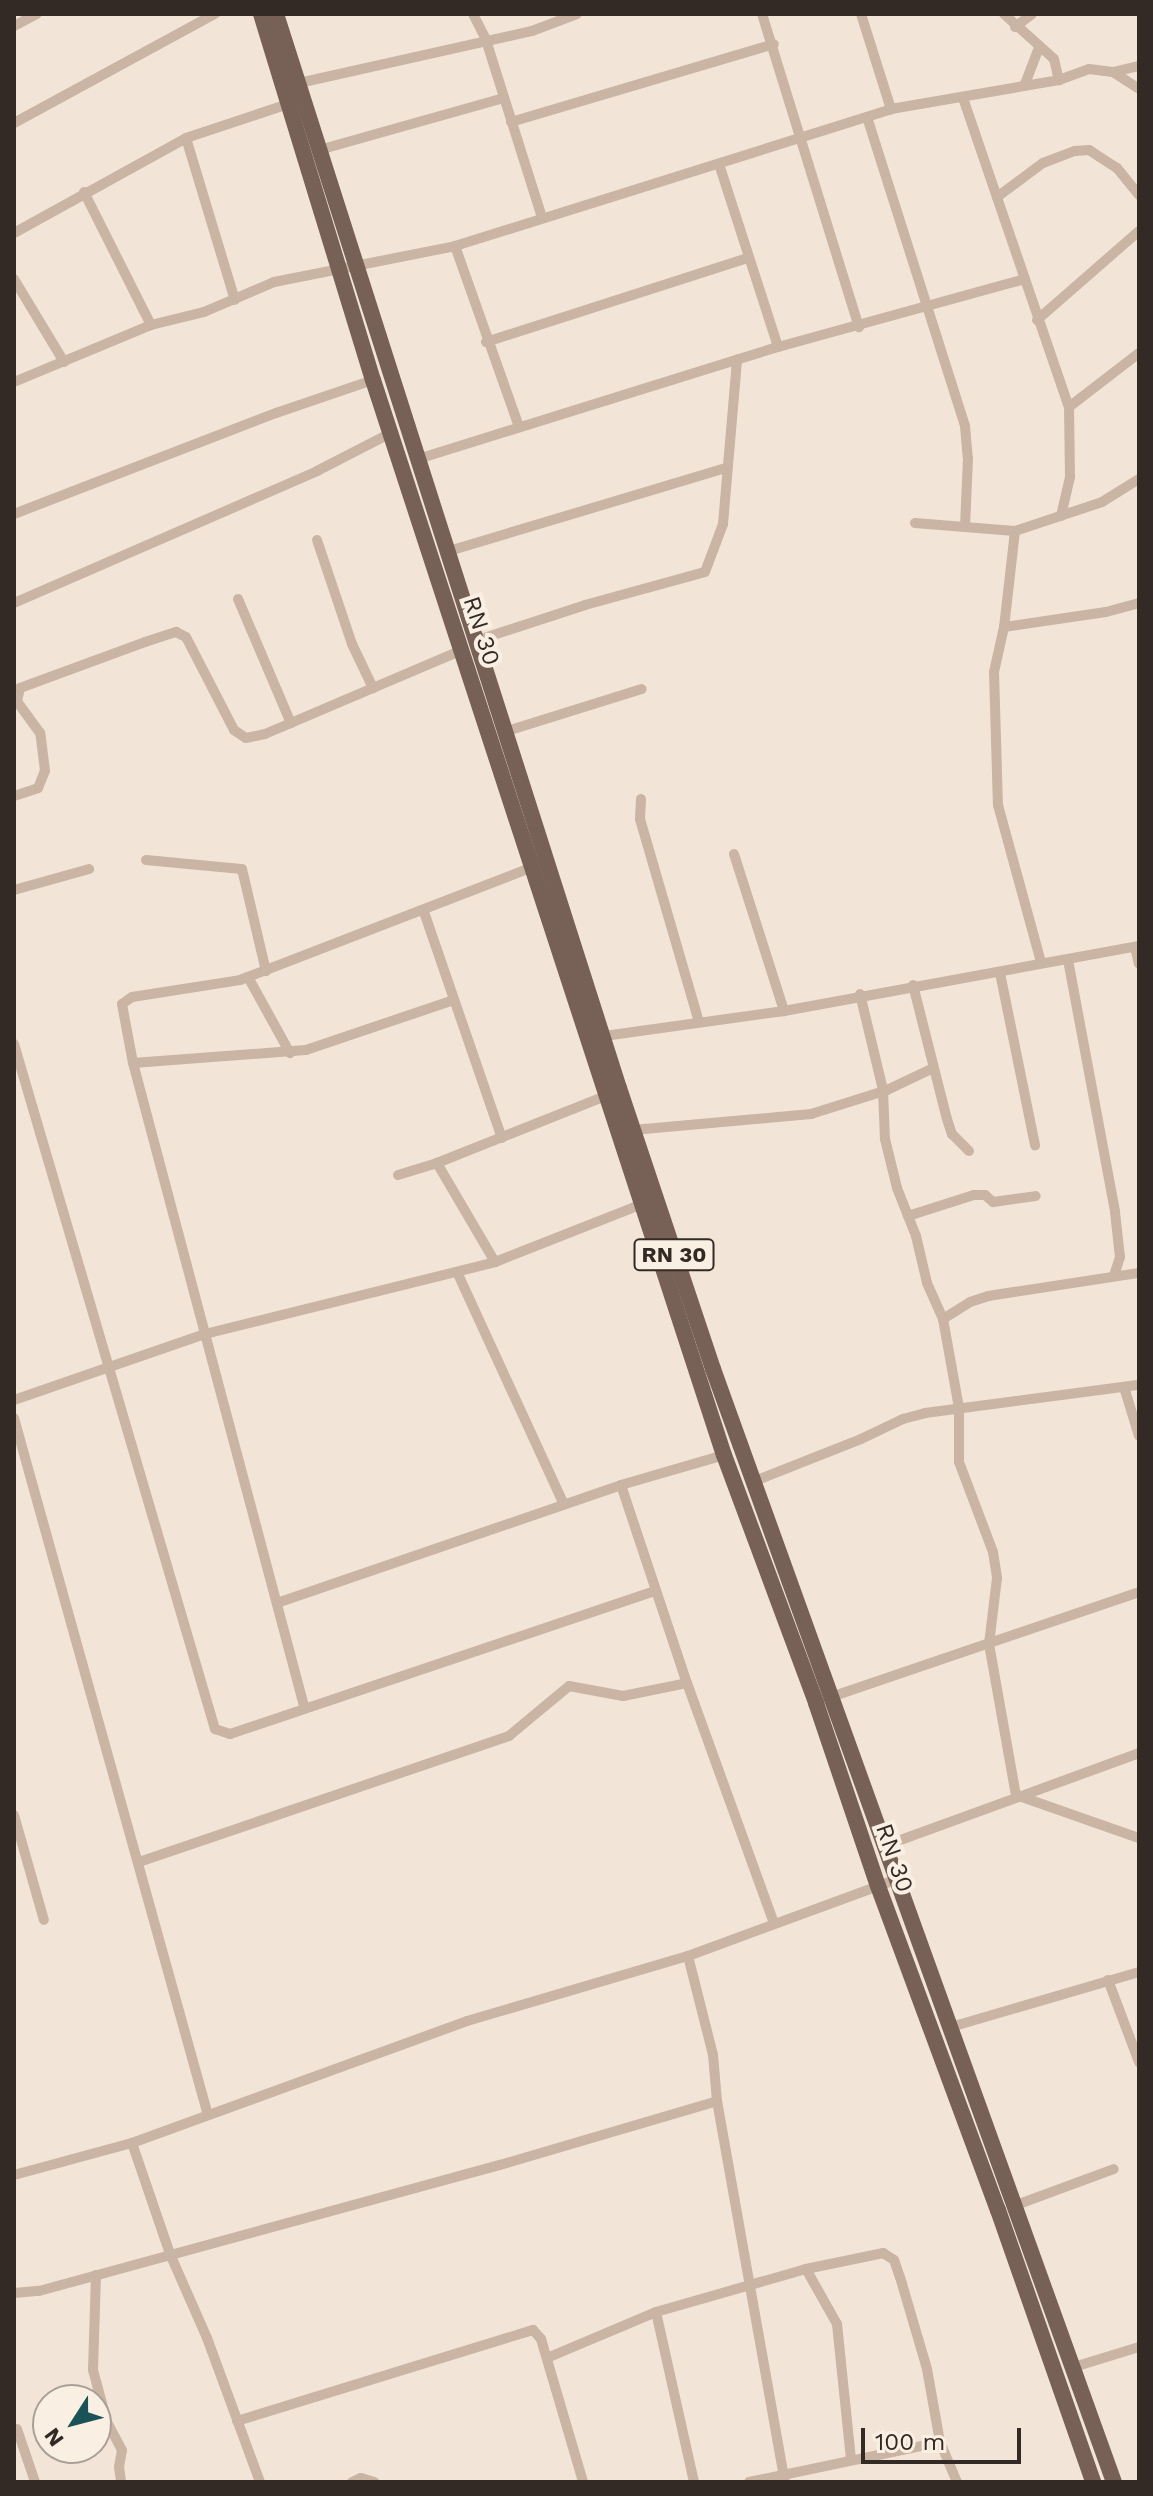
<!DOCTYPE html>
<html>
<head>
<meta charset="utf-8">
<style>
  body { margin:0 }
  #map { position:relative; width:1153px; height:2496px; overflow:hidden; background:#f2e5d7; font-family:"Work Sans",sans-serif }
  div>[style] { position:absolute }
  [style*='--x'] { left:calc(var(--x)*1px); top:calc(var(--y)*1px); width:calc(var(--w)*1px); rotate:calc(var(--a)*1deg) }
  .minor>* { height:10px; margin:-5px; padding:0 5px; transform-origin:5px; border-radius:5px; background:#cab4a3 }
  .primary>* { height:16px; margin:-8px; padding:0 8px; transform-origin:8px; border-radius:8px; background:#776055 }
  span { translate:-50% -50%; white-space:nowrap; text-align:center; line-height:1.15; -webkit-text-stroke:8px #f9efe3; paint-order:stroke }
  .shield-label span { padding:2px 6px; background:#f9efe3; border:2px solid; border-radius:6px; -webkit-text-stroke-width:0 }
  .shield-label { font-size:22px; color:#342a25; font-weight:700 }
  .street-label { font-size:24px; color:#342a25 }
  .frame { position:absolute; inset:0; border:16px solid #342a25; pointer-events:none }
  .north { position:absolute; left:32px; top:2384px; width:80px; height:80px; box-sizing:border-box; background:#f9efe3; border:2px solid #aaa097; border-radius:50%; rotate:234deg; font-size:22px; font-weight:700; line-height:32px; text-align:center; color:#342a25 }
  .north::after { content:''; display:block; margin:auto; width:28px; height:36px; background:#1a5357; clip-path:polygon(50% 0,100% 100%,50% 72%,0 100%) }
  .scale { position:absolute; left:861px; top:2428px; width:160px; height:36px; box-sizing:border-box; border:4px solid #342a25; border-top:0; padding-left:10px; font-size:24px; line-height:28px; white-space:nowrap; color:#342a25; -webkit-text-stroke:6px #f9efe3; paint-order:stroke }
</style>
</head>
<body>
<div id="map">
  <div class="minor">
    <i style="--x:473;--y:14;--w:29;--a:63"></i>
    <i style="--x:486;--y:40;--w:187;--a:72.5"></i>
    <i style="--x:762;--y:14;--w:328;--a:72.8"></i>
    <i style="--x:861;--y:14;--w:100;--a:72.5"></i>
    <i style="--x:1004;--y:14;--w:67;--a:42"></i>
    <i style="--x:1054;--y:59;--w:22;--a:77"></i>
    <i style="--x:14;--y:26;--w:26;--a:-28"></i>
    <i style="--x:1015;--y:27;--w:21;--a:-37"></i>
    <i style="--x:1113;--y:72;--w:31;--a:33"></i>
    <i style="--x:299;--y:83;--w:239;--a:-12.6"></i>
    <i style="--x:532;--y:31;--w:48;--a:-20.7"></i>
    <i style="--x:1025;--y:84;--w:40;--a:-69"></i>
    <i style="--x:963;--y:98;--w:327;--a:71.1"></i>
    <i style="--x:1069;--y:407;--w:70;--a:89.2"></i>
    <i style="--x:1070;--y:477;--w:40;--a:103"></i>
    <i style="--x:867;--y:117;--w:324;--a:72.4"></i>
    <i style="--x:965;--y:426;--w:32;--a:85"></i>
    <i style="--x:968;--y:458;--w:69;--a:92.5"></i>
    <i style="--x:511;--y:122;--w:274;--a:-16.5"></i>
    <i style="--x:14;--y:123;--w:229;--a:-28.5"></i>
    <i style="--x:186;--y:138;--w:169;--a:73.2"></i>
    <i style="--x:319;--y:150;--w:192;--a:-15.7"></i>
    <i style="--x:719;--y:164;--w:192;--a:72.1"></i>
    <i style="--x:84;--y:192;--w:149;--a:63.3"></i>
    <i style="--x:997;--y:197;--w:57;--a:-36.5"></i>
    <i style="--x:1043;--y:163;--w:34;--a:-21"></i>
    <i style="--x:1075;--y:151;--w:14;--a:-4"></i>
    <i style="--x:1089;--y:150;--w:33;--a:33"></i>
    <i style="--x:1117;--y:168;--w:35;--a:51"></i>
    <i style="--x:14;--y:233;--w:196;--a:-28.9"></i>
    <i style="--x:186;--y:138;--w:111;--a:-18.4"></i>
    <i style="--x:455;--y:246;--w:192;--a:70.5"></i>
    <i style="--x:14;--y:279;--w:97;--a:58.9"></i>
    <i style="--x:1037;--y:320;--w:135;--a:-41.1"></i>
    <i style="--x:486;--y:342;--w:274;--a:-17.8"></i>
    <i style="--x:14;--y:382;--w:148;--a:-22.6"></i>
    <i style="--x:151;--y:325;--w:55;--a:-13.8"></i>
    <i style="--x:204;--y:312;--w:76;--a:-23.2"></i>
    <i style="--x:274;--y:282;--w:185;--a:-11.2"></i>
    <i style="--x:455;--y:246;--w:457;--a:-17.4"></i>
    <i style="--x:891;--y:109;--w:170;--a:-9.8"></i>
    <i style="--x:1059;--y:80;--w:32;--a:-20"></i>
    <i style="--x:1089;--y:69;--w:24;--a:7"></i>
    <i style="--x:1113;--y:72;--w:27;--a:-13"></i>
    <i style="--x:1069;--y:407;--w:88;--a:-37.6"></i>
    <i style="--x:418;--y:459;--w:377;--a:-17.3"></i>
    <i style="--x:778;--y:347;--w:256;--a:-15.4"></i>
    <i style="--x:14;--y:514;--w:281;--a:-21.1"></i>
    <i style="--x:276;--y:413;--w:102;--a:-18.8"></i>
    <i style="--x:915;--y:523;--w:100;--a:4.6"></i>
    <i style="--x:1015;--y:531;--w:92;--a:-18.4"></i>
    <i style="--x:1102;--y:502;--w:44;--a:-31.9"></i>
    <i style="--x:1015;--y:531;--w:97;--a:96.5"></i>
    <i style="--x:1004;--y:627;--w:103;--a:-8.4"></i>
    <i style="--x:1106;--y:612;--w:34;--a:-15"></i>
    <i style="--x:317;--y:540;--w:110;--a:71.4"></i>
    <i style="--x:352;--y:644;--w:49;--a:64.5"></i>
    <i style="--x:449;--y:551;--w:288;--a:-16.7"></i>
    <i style="--x:238;--y:599;--w:135;--a:66.9"></i>
    <i style="--x:14;--y:603;--w:331;--a:-23.5"></i>
    <i style="--x:317;--y:471;--w:83;--a:-27.2"></i>
    <i style="--x:1004;--y:627;--w:46;--a:102.5"></i>
    <i style="--x:994;--y:672;--w:133;--a:88.3"></i>
    <i style="--x:998;--y:805;--w:163;--a:74.7"></i>
    <i style="--x:478;--y:640;--w:113;--a:-18.1"></i>
    <i style="--x:585;--y:605;--w:124;--a:-15.4"></i>
    <i style="--x:705;--y:572;--w:51;--a:-69.4"></i>
    <i style="--x:723;--y:524;--w:165;--a:-85.1"></i>
    <i style="--x:507;--y:731;--w:141;--a:-17.3"></i>
    <i style="--x:14;--y:796;--w:25;--a:-18"></i>
    <i style="--x:38;--y:788;--w:18;--a:-68"></i>
    <i style="--x:45;--y:771;--w:38;--a:-97"></i>
    <i style="--x:40;--y:733;--w:39;--a:-126"></i>
    <i style="--x:17;--y:701;--w:13;--a:-77"></i>
    <i style="--x:20;--y:688;--w:133;--a:-20.2"></i>
    <i style="--x:145;--y:642;--w:33;--a:-18"></i>
    <i style="--x:176;--y:632;--w:11;--a:27"></i>
    <i style="--x:186;--y:637;--w:105;--a:62.7"></i>
    <i style="--x:234;--y:730;--w:14;--a:34"></i>
    <i style="--x:246;--y:738;--w:19;--a:-12"></i>
    <i style="--x:265;--y:734;--w:214;--a:-23.1"></i>
    <i style="--x:641;--y:799;--w:20;--a:93"></i>
    <i style="--x:640;--y:819;--w:211;--a:73.8"></i>
    <i style="--x:734;--y:854;--w:165;--a:72.3"></i>
    <i style="--x:146;--y:860;--w:96;--a:5.4"></i>
    <i style="--x:242;--y:869;--w:105;--a:76.8"></i>
    <i style="--x:14;--y:890;--w:78;--a:-15.6"></i>
    <i style="--x:424;--y:912;--w:239;--a:71"></i>
    <i style="--x:1135;--y:947;--w:17;--a:77"></i>
    <i style="--x:1068;--y:960;--w:256;--a:79.4"></i>
    <i style="--x:1115;--y:1212;--w:45;--a:83.7"></i>
    <i style="--x:1120;--y:1257;--w:20;--a:108"></i>
    <i style="--x:1000;--y:973;--w:176;--a:78.5"></i>
    <i style="--x:248;--y:977;--w:87;--a:61.1"></i>
    <i style="--x:913;--y:985;--w:138;--a:75.8"></i>
    <i style="--x:947;--y:1119;--w:16;--a:72"></i>
    <i style="--x:952;--y:1134;--w:24;--a:45"></i>
    <i style="--x:860;--y:994;--w:99;--a:76.5"></i>
    <i style="--x:883;--y:1090;--w:49;--a:87.7"></i>
    <i style="--x:885;--y:1139;--w:50;--a:76.2"></i>
    <i style="--x:897;--y:1188;--w:52;--a:68.4"></i>
    <i style="--x:916;--y:1236;--w:48;--a:76.8"></i>
    <i style="--x:927;--y:1283;--w:39;--a:66"></i>
    <i style="--x:943;--y:1319;--w:90;--a:79.8"></i>
    <i style="--x:959;--y:1408;--w:54;--a:90"></i>
    <i style="--x:959;--y:1462;--w:96;--a:69.3"></i>
    <i style="--x:993;--y:1552;--w:26;--a:81"></i>
    <i style="--x:997;--y:1578;--w:66;--a:96.9"></i>
    <i style="--x:989;--y:1644;--w:153;--a:79.9"></i>
    <i style="--x:1016;--y:1795;--w:130;--a:19.3"></i>
    <i style="--x:604;--y:1036;--w:182;--a:-7.9"></i>
    <i style="--x:784;--y:1011;--w:361;--a:-10.4"></i>
    <i style="--x:14;--y:1044;--w:714;--a:73.65"></i>
    <i style="--x:215;--y:1729;--w:16;--a:18"></i>
    <i style="--x:230;--y:1734;--w:449;--a:-18.6"></i>
    <i style="--x:133;--y:1063;--w:173;--a:-4.3"></i>
    <i style="--x:306;--y:1050;--w:156;--a:-18.7"></i>
    <i style="--x:633;--y:1130;--w:179;--a:-5.1"></i>
    <i style="--x:811;--y:1114;--w:80;--a:-17.5"></i>
    <i style="--x:887;--y:1090;--w:49;--a:-25.5"></i>
    <i style="--x:398;--y:1175;--w:41;--a:-17.1"></i>
    <i style="--x:908;--y:1216;--w:69;--a:-17.7"></i>
    <i style="--x:974;--y:1195;--w:11;--a:0"></i>
    <i style="--x:985;--y:1195;--w:11;--a:41"></i>
    <i style="--x:993;--y:1202;--w:43;--a:-7.9"></i>
    <i style="--x:495;--y:1262;--w:115;--a:-120.4"></i>
    <i style="--x:437;--y:1163;--w:181;--a:-21.7"></i>
    <i style="--x:457;--y:1272;--w:256;--a:65.3"></i>
    <i style="--x:943;--y:1319;--w:32;--a:-32"></i>
    <i style="--x:970;--y:1302;--w:19;--a:-18"></i>
    <i style="--x:988;--y:1296;--w:153;--a:-8.7"></i>
    <i style="--x:1124;--y:1387;--w:51;--a:73"></i>
    <i style="--x:14;--y:1400;--w:202;--a:-19.1"></i>
    <i style="--x:205;--y:1334;--w:299;--a:-13.9"></i>
    <i style="--x:495;--y:1262;--w:158;--a:-21.5"></i>
    <i style="--x:14;--y:1418;--w:723;--a:74.45"></i>
    <i style="--x:752;--y:1482;--w:117;--a:-21.5"></i>
    <i style="--x:861;--y:1439;--w:47;--a:-25.5"></i>
    <i style="--x:903;--y:1419;--w:23;--a:-15"></i>
    <i style="--x:925;--y:1413;--w:216;--a:-7.5"></i>
    <i style="--x:621;--y:1485;--w:209;--a:71.6"></i>
    <i style="--x:687;--y:1683;--w:255;--a:70.1"></i>
    <i style="--x:277;--y:1603;--w:364;--a:-18.9"></i>
    <i style="--x:621;--y:1485;--w:107;--a:-16.2"></i>
    <i style="--x:831;--y:1697;--w:325;--a:-18.8"></i>
    <i style="--x:304;--y:1706;--w:665;--a:-104.89"></i>
    <i style="--x:133;--y:1063;--w:60;--a:-100.6"></i>
    <i style="--x:122;--y:1004;--w:12;--a:-35"></i>
    <i style="--x:132;--y:997;--w:109;--a:-8.9"></i>
    <i style="--x:240;--y:980;--w:312;--a:-21.1"></i>
    <i style="--x:14;--y:1815;--w:109;--a:74.1"></i>
    <i style="--x:884;--y:1846;--w:271;--a:-20"></i>
    <i style="--x:139;--y:1862;--w:391;--a:-18.8"></i>
    <i style="--x:509;--y:1736;--w:78;--a:-39.8"></i>
    <i style="--x:569;--y:1686;--w:55;--a:10.5"></i>
    <i style="--x:623;--y:1696;--w:65;--a:-11.5"></i>
    <i style="--x:688;--y:1956;--w:102;--a:75.8"></i>
    <i style="--x:713;--y:2055;--w:46;--a:85"></i>
    <i style="--x:717;--y:2101;--w:387;--a:79.9"></i>
    <i style="--x:1108;--y:1980;--w:88;--a:69.3"></i>
    <i style="--x:951;--y:2027;--w:196;--a:-16.3"></i>
    <i style="--x:132;--y:2143;--w:117;--a:71.1"></i>
    <i style="--x:170;--y:2254;--w:92;--a:66.2"></i>
    <i style="--x:207;--y:2338;--w:153;--a:69.8"></i>
    <i style="--x:14;--y:2175;--w:122;--a:-15.2"></i>
    <i style="--x:132;--y:2143;--w:357;--a:-20"></i>
    <i style="--x:467;--y:2021;--w:230;--a:-16.4"></i>
    <i style="--x:688;--y:1956;--w:221;--a:-20.2"></i>
    <i style="--x:1016;--y:2205;--w:104;--a:-20.2"></i>
    <i style="--x:806;--y:2269;--w:63;--a:60.6"></i>
    <i style="--x:837;--y:2324;--w:136;--a:84.1"></i>
    <i style="--x:96;--y:2275;--w:95;--a:91.8"></i>
    <i style="--x:93;--y:2370;--w:54;--a:74.9"></i>
    <i style="--x:107;--y:2422;--w:32;--a:62"></i>
    <i style="--x:122;--y:2450;--w:17;--a:100"></i>
    <i style="--x:119;--y:2467;--w:15;--a:82"></i>
    <i style="--x:14;--y:2293;--w:25;--a:-5"></i>
    <i style="--x:39;--y:2291;--w:478;--a:-15.3"></i>
    <i style="--x:500;--y:2165;--w:226;--a:-16.4"></i>
    <i style="--x:656;--y:2312;--w:174;--a:77.4"></i>
    <i style="--x:547;--y:2358;--w:118;--a:-22.9"></i>
    <i style="--x:656;--y:2312;--w:156;--a:-16"></i>
    <i style="--x:806;--y:2269;--w:79;--a:-11.7"></i>
    <i style="--x:883;--y:2253;--w:13;--a:32"></i>
    <i style="--x:894;--y:2260;--w:18;--a:71"></i>
    <i style="--x:900;--y:2277;--w:96;--a:73.6"></i>
    <i style="--x:927;--y:2369;--w:74;--a:79.9"></i>
    <i style="--x:940;--y:2442;--w:43;--a:67"></i>
    <i style="--x:1074;--y:2367;--w:68;--a:-17.1"></i>
    <i style="--x:237;--y:2421;--w:310;--a:-17.1"></i>
    <i style="--x:533;--y:2330;--w:12;--a:48"></i>
    <i style="--x:541;--y:2339;--w:149;--a:73.6"></i>
    <i style="--x:17;--y:2429;--w:56;--a:71.2"></i>
    <i style="--x:352;--y:2482;--w:10;--a:-24"></i>
    <i style="--x:361;--y:2478;--w:14;--a:17"></i>
    <i style="--x:749;--y:2482;--w:195;--a:-11.8"></i>
  </div>
  <div class="primary">
    <i style="--x:261;--y:14;--w:383;--a:73"></i>
    <i style="--x:373;--y:380;--w:1131;--a:71.92"></i>
    <i style="--x:724;--y:1455;--w:265;--a:69.6"></i>
    <i style="--x:816;--y:1703;--w:193;--a:71.3"></i>
    <i style="--x:878;--y:1886;--w:346;--a:69.7"></i>
    <i style="--x:998;--y:2210;--w:288;--a:70.7"></i>
    <i style="--x:276;--y:14;--w:1127;--a:72.29"></i>
    <i style="--x:619;--y:1088;--w:296;--a:71.5"></i>
    <i style="--x:713;--y:1369;--w:1183;--a:70.19"></i>
  </div>
  <div class="shield-label">
    <span style="left:674px;top:1255px">RN 30</span>
  </div>
  <div class="street-label">
    <span style="left:481px;top:631px;rotate:72deg">RN 30</span>
    <span style="left:894px;top:1858px;rotate:71deg">RN 30</span>
  </div>
  <div class="frame"></div>
  <div class="north">N</div>
  <div class="scale">100 m</div>
</div>
</body>
</html>
